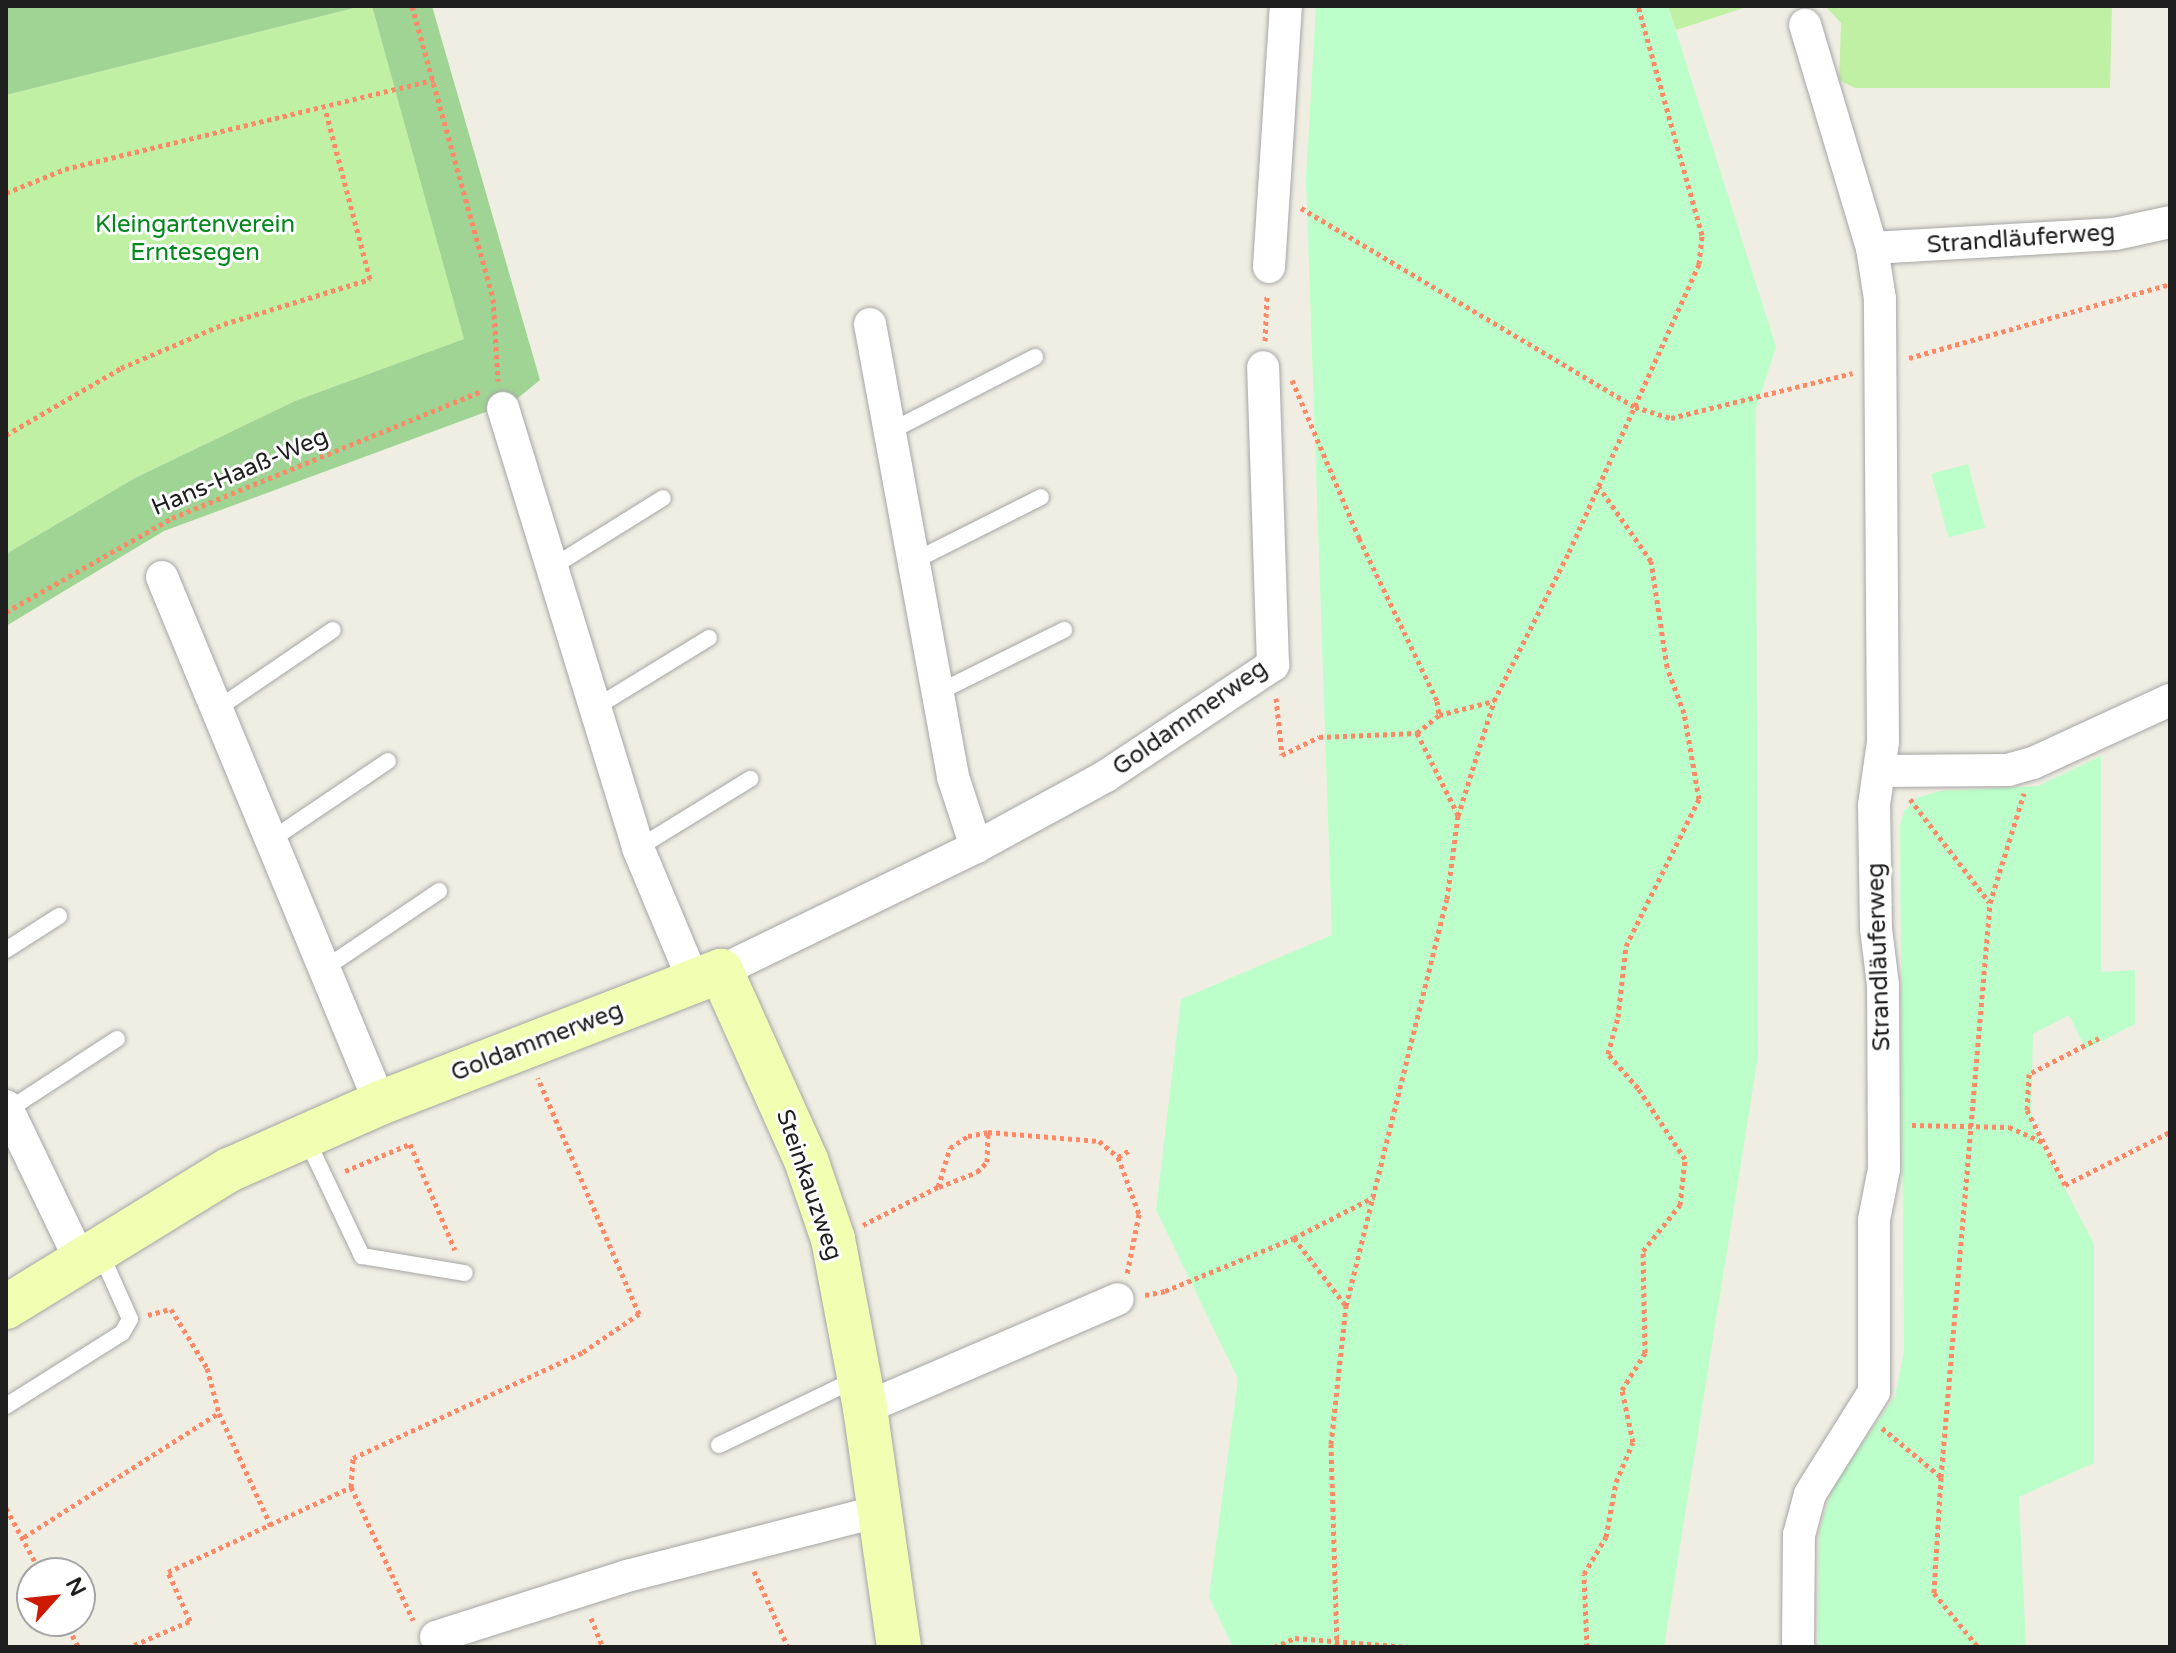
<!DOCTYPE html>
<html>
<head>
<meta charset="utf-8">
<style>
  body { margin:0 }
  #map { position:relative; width:2176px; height:1653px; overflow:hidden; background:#f0eee3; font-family:"Varela Round",sans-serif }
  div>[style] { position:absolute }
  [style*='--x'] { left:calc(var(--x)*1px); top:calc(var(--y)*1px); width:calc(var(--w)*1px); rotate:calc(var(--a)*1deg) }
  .grass>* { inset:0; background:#c0f0a4 }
  .forest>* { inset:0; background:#9fd494 }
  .park>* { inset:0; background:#bcffca; transform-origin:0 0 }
  .path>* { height:5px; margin-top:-2.5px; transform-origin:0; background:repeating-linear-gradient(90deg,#f86 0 4px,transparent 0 8px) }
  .roads { filter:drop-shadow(0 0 2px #a5a5a5) drop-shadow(0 0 2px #a5a5a5) }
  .lane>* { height:16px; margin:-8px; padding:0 8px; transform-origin:8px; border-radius:8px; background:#fff }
  .street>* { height:32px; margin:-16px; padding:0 16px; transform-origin:16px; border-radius:16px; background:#fff }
  .secondary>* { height:44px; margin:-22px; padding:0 22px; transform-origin:22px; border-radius:22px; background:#f2ffb3 }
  span { translate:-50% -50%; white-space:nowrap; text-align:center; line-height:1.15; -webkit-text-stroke:6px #fff; paint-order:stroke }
  .park-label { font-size:24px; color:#01881c }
  .street-label { font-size:24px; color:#1e1e1e }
  .frame { position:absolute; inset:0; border:8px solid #1e1e1e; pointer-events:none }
  .north { position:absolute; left:16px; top:1557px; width:80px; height:80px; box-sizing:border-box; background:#fff; border:2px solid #a5a5a5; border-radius:50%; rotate:63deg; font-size:22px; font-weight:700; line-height:32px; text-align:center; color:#1e1e1e }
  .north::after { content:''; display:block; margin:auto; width:28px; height:36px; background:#cd1900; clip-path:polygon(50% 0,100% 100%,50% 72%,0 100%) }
</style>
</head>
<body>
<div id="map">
  <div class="grass">
    <i style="clip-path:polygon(362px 6px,372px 6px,465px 339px,295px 401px,135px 478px,6px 554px,6px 95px)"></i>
    <i style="clip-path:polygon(1668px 6px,1750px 6px,1676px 30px)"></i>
    <i style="clip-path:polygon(1825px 6px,2112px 6px,2110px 88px,1855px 88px,1839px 80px,1841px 23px)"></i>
  </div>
  <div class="forest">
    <i style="clip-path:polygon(6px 6px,362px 6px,6px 95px)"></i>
    <i style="clip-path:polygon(372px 6px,432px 6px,540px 380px,513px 402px,164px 531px,6px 626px,6px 554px,135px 478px,295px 401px,464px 339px)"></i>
  </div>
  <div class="park">
    <i style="clip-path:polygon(1316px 6px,1668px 6px,1776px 347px,1756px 408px,1758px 1056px,1664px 1647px,1233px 1647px,1209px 1597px,1238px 1379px,1156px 1210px,1181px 999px,1332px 935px,1306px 178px)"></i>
    <i style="left:1968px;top:464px;width:66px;height:38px;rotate:75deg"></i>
    <i style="clip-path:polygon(2101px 756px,2101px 972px,2135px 970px,2135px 1024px,2086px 1049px,2069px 1015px,2033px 1034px,2031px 1123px,2094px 1244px,2094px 1463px,2019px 1497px,2026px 1647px,1818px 1647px,1819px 1532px,1833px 1486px,1895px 1396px,1904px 1351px,1900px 826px,1904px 811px,1917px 798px,1940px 791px,2038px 786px)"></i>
  </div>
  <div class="path">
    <i style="--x:412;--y:6;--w:304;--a:74.5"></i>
    <i style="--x:493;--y:299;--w:82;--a:86.5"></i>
    <i style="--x:6;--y:193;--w:64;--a:-22.1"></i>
    <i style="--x:65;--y:169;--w:380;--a:-13.6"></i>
    <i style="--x:1301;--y:208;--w:389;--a:30.8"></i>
    <i style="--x:1635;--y:407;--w:38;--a:17"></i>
    <i style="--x:1671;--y:418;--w:187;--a:-13.9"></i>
    <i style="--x:1265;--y:341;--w:46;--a:-87.5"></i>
    <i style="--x:1909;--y:358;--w:271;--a:-15.8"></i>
    <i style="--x:1292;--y:380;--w:172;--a:67"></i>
    <i style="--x:1359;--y:538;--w:181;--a:64.4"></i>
    <i style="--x:1437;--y:701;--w:14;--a:82"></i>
    <i style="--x:6;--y:435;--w:133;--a:-30.2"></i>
    <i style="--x:121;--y:368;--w:112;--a:-23.1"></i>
    <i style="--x:224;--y:324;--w:153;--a:-17.1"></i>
    <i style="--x:370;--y:279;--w:176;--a:-104.8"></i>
    <i style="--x:6;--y:612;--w:191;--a:-29.5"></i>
    <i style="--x:172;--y:518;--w:335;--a:-22.3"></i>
    <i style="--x:1276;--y:698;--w:57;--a:84"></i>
    <i style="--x:1282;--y:755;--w:41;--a:-25.9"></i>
    <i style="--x:1319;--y:737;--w:98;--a:-2.3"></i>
    <i style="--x:1417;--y:733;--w:28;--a:-39"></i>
    <i style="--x:1439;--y:715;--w:57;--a:-14.3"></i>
    <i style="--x:1417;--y:733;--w:92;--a:63.4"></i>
    <i style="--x:1910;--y:799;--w:130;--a:52.5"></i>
    <i style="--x:2099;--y:1038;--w:79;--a:152.8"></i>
    <i style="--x:2029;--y:1074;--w:36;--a:93"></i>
    <i style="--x:2027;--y:1110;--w:84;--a:63.1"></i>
    <i style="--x:2065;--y:1185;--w:118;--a:-26.8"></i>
    <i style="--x:1912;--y:1125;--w:97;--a:1.2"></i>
    <i style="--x:2009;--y:1127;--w:36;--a:24"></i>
    <i style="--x:1118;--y:1157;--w:14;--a:-30"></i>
    <i style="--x:345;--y:1171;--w:70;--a:-22.6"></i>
    <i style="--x:410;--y:1144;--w:115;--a:67"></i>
    <i style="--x:939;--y:1187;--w:41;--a:-21.5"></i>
    <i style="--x:977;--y:1172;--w:14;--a:-45"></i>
    <i style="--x:987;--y:1162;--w:30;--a:-88"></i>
    <i style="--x:863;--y:1225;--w:84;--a:-26.9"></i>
    <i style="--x:938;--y:1187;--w:41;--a:-72.9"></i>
    <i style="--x:950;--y:1148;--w:22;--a:-34"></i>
    <i style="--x:968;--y:1136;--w:20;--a:-11"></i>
    <i style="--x:988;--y:1132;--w:111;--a:4.6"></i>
    <i style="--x:1099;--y:1141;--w:25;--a:40"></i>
    <i style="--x:1118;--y:1157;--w:61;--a:69.8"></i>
    <i style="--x:1139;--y:1214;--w:61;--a:101.3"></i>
    <i style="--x:1294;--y:1238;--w:86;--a:52.6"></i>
    <i style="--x:1145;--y:1295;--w:20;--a:-11"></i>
    <i style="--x:1165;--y:1291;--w:139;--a:-22.3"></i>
    <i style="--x:1294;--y:1238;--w:90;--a:-27.1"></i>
    <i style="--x:148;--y:1315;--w:24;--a:-15"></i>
    <i style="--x:171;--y:1309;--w:69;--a:58.6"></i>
    <i style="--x:207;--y:1368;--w:47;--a:75.1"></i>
    <i style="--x:219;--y:1413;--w:124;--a:65.3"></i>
    <i style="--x:1882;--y:1428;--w:77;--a:39.7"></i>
    <i style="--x:1941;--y:1477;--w:116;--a:93.5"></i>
    <i style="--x:1934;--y:1593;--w:70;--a:50.8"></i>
    <i style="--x:1941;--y:1477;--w:576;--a:-85.12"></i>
    <i style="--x:1990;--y:903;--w:115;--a:-72.8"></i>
    <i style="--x:351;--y:1487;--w:147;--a:65"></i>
    <i style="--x:6;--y:1508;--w:74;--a:61.7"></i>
    <i style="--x:24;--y:1537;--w:231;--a:-32.5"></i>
    <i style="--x:754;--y:1571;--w:83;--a:65.9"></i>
    <i style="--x:591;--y:1618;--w:31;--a:68"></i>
    <i style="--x:65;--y:1621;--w:29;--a:63"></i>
    <i style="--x:134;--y:1645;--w:61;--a:-23.2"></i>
    <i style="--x:190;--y:1621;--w:54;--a:-114.2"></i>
    <i style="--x:168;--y:1572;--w:202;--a:-24.9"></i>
    <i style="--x:351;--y:1487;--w:29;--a:-86"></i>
    <i style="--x:353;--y:1458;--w:253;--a:-24.7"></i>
    <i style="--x:583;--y:1352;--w:68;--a:-34.2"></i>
    <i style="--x:639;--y:1314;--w:257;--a:-113.2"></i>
    <i style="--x:1274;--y:1647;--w:23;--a:-23"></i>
    <i style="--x:1295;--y:1638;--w:113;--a:4.6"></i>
    <i style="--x:1337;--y:1647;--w:203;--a:-91.7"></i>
    <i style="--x:1331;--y:1444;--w:139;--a:-83.8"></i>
    <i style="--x:1346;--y:1306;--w:419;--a:-76.1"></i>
    <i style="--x:1447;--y:899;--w:84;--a:-82.5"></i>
    <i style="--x:1458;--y:816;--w:121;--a:-72.6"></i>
    <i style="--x:1494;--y:701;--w:167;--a:-63.3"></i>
    <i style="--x:1569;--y:552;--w:316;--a:-65.7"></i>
    <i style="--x:1699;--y:264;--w:29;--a:-84"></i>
    <i style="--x:1702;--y:235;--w:238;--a:-105.6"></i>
    <i style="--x:1587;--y:1647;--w:73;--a:-92.4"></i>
    <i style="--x:1584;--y:1574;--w:43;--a:-59.3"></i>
    <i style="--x:1606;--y:1537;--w:56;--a:-79.7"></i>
    <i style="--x:1616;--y:1482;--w:43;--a:-67"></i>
    <i style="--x:1633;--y:1442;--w:53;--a:-101.9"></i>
    <i style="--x:1622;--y:1390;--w:44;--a:-58.1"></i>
    <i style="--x:1645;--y:1353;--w:102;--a:-91.1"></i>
    <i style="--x:1643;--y:1251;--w:59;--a:-51.2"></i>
    <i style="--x:1680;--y:1205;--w:46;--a:-83.8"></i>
    <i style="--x:1685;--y:1159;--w:85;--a:-123.5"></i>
    <i style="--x:1638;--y:1088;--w:45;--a:-131.4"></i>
    <i style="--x:1608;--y:1054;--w:38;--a:-75"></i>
    <i style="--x:1618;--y:1017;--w:71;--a:-83.6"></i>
    <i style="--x:1626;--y:946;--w:164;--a:-63.6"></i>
    <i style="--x:1699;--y:799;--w:87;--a:-99.9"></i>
    <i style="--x:1684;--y:713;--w:49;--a:-110.3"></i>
    <i style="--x:1667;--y:667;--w:107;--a:-98.6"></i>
    <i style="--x:1651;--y:561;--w:90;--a:-125.1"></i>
  </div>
  <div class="roads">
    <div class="lane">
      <i style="--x:891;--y:431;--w:162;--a:-27.2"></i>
      <i style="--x:914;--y:561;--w:142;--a:-26.7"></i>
      <i style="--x:549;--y:569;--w:134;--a:-31.9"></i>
      <i style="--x:937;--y:693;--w:142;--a:-26.4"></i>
      <i style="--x:217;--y:709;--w:140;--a:-34.3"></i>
      <i style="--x:593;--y:709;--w:136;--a:-31.5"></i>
      <i style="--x:271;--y:840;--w:141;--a:-34"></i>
      <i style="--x:638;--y:848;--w:132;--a:-31.6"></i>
      <i style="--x:6;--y:950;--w:63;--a:-32.7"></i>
      <i style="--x:324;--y:969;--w:139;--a:-34.1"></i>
      <i style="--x:8;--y:1110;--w:130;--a:-33.1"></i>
      <i style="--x:306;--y:1138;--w:131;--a:64.6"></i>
      <i style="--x:362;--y:1256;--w:104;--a:9.4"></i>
      <i style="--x:6;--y:1406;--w:137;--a:-32.2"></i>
      <i style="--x:122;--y:1333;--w:16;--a:-60"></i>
      <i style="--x:130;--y:1319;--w:73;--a:-114.1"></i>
      <i style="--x:719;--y:1445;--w:154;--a:-25.7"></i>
    </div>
    <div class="street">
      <i style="--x:1872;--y:248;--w:243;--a:-3.3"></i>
      <i style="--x:2115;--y:234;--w:56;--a:-12.3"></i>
      <i style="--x:1269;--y:267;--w:262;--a:-86.3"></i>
      <i style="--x:870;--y:324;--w:461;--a:79.6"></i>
      <i style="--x:953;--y:777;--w:74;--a:71.8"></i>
      <i style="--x:503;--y:408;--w:460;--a:72.9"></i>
      <i style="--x:638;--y:848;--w:145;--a:67.3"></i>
      <i style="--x:162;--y:577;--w:569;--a:67.49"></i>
      <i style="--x:1879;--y:771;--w:129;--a:-0.4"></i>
      <i style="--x:2008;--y:770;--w:26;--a:-16"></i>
      <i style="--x:2033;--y:763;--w:151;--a:-24.7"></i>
      <i style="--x:721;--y:971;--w:284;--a:-25.9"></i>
      <i style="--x:976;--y:847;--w:148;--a:-28.6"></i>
      <i style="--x:1106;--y:776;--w:201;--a:-33.6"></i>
      <i style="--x:1273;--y:665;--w:298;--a:-91.9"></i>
      <i style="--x:6;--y:1106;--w:171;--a:64.3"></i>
      <i style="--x:865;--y:1408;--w:275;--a:-23.3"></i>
      <i style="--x:436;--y:1637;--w:201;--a:-17.7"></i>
      <i style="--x:627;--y:1576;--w:261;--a:-14.4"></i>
      <i style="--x:1798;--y:1647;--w:112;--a:-89.5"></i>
      <i style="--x:1799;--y:1535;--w:42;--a:-75"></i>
      <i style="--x:1810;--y:1494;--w:120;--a:-57.9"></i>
      <i style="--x:1874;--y:1392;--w:172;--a:-90"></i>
      <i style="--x:1874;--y:1220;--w:52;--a:-78.9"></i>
      <i style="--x:1884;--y:1169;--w:184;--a:-90.3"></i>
      <i style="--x:1883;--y:985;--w:56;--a:-97.1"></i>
      <i style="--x:1876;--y:929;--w:124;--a:-90.9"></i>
      <i style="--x:1874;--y:805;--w:64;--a:-81.9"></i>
      <i style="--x:1883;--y:742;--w:443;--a:-90.4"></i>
      <i style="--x:1880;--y:299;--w:52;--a:-98.9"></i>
      <i style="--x:1872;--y:248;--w:233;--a:-106.7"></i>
    </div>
    <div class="secondary">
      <i style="--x:6;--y:1307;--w:262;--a:-31.6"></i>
      <i style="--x:229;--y:1170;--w:165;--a:-23.9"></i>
      <i style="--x:380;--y:1103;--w:366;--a:-21.2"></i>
      <i style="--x:721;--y:971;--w:207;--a:65.8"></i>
      <i style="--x:806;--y:1160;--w:83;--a:71.1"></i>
      <i style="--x:833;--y:1239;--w:172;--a:79.3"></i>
      <i style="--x:865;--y:1408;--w:241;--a:81.9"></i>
    </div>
  </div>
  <div class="park-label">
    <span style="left:195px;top:239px">Kleingartenverein<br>Erntesegen</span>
  </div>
  <div class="street-label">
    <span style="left:2021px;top:239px;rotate:-4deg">Strandläuferweg</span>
    <span style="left:240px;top:472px;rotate:-23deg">Hans-Haaß-Weg</span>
    <span style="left:1190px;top:718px;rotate:-35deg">Goldammerweg</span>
    <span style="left:1879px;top:957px;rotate:-92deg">Strandläuferweg</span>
    <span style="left:537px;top:1042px;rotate:-21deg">Goldammerweg</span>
    <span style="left:809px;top:1185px;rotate:71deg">Steinkauzweg</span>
  </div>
  <div class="frame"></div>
  <div class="north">N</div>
</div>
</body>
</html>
